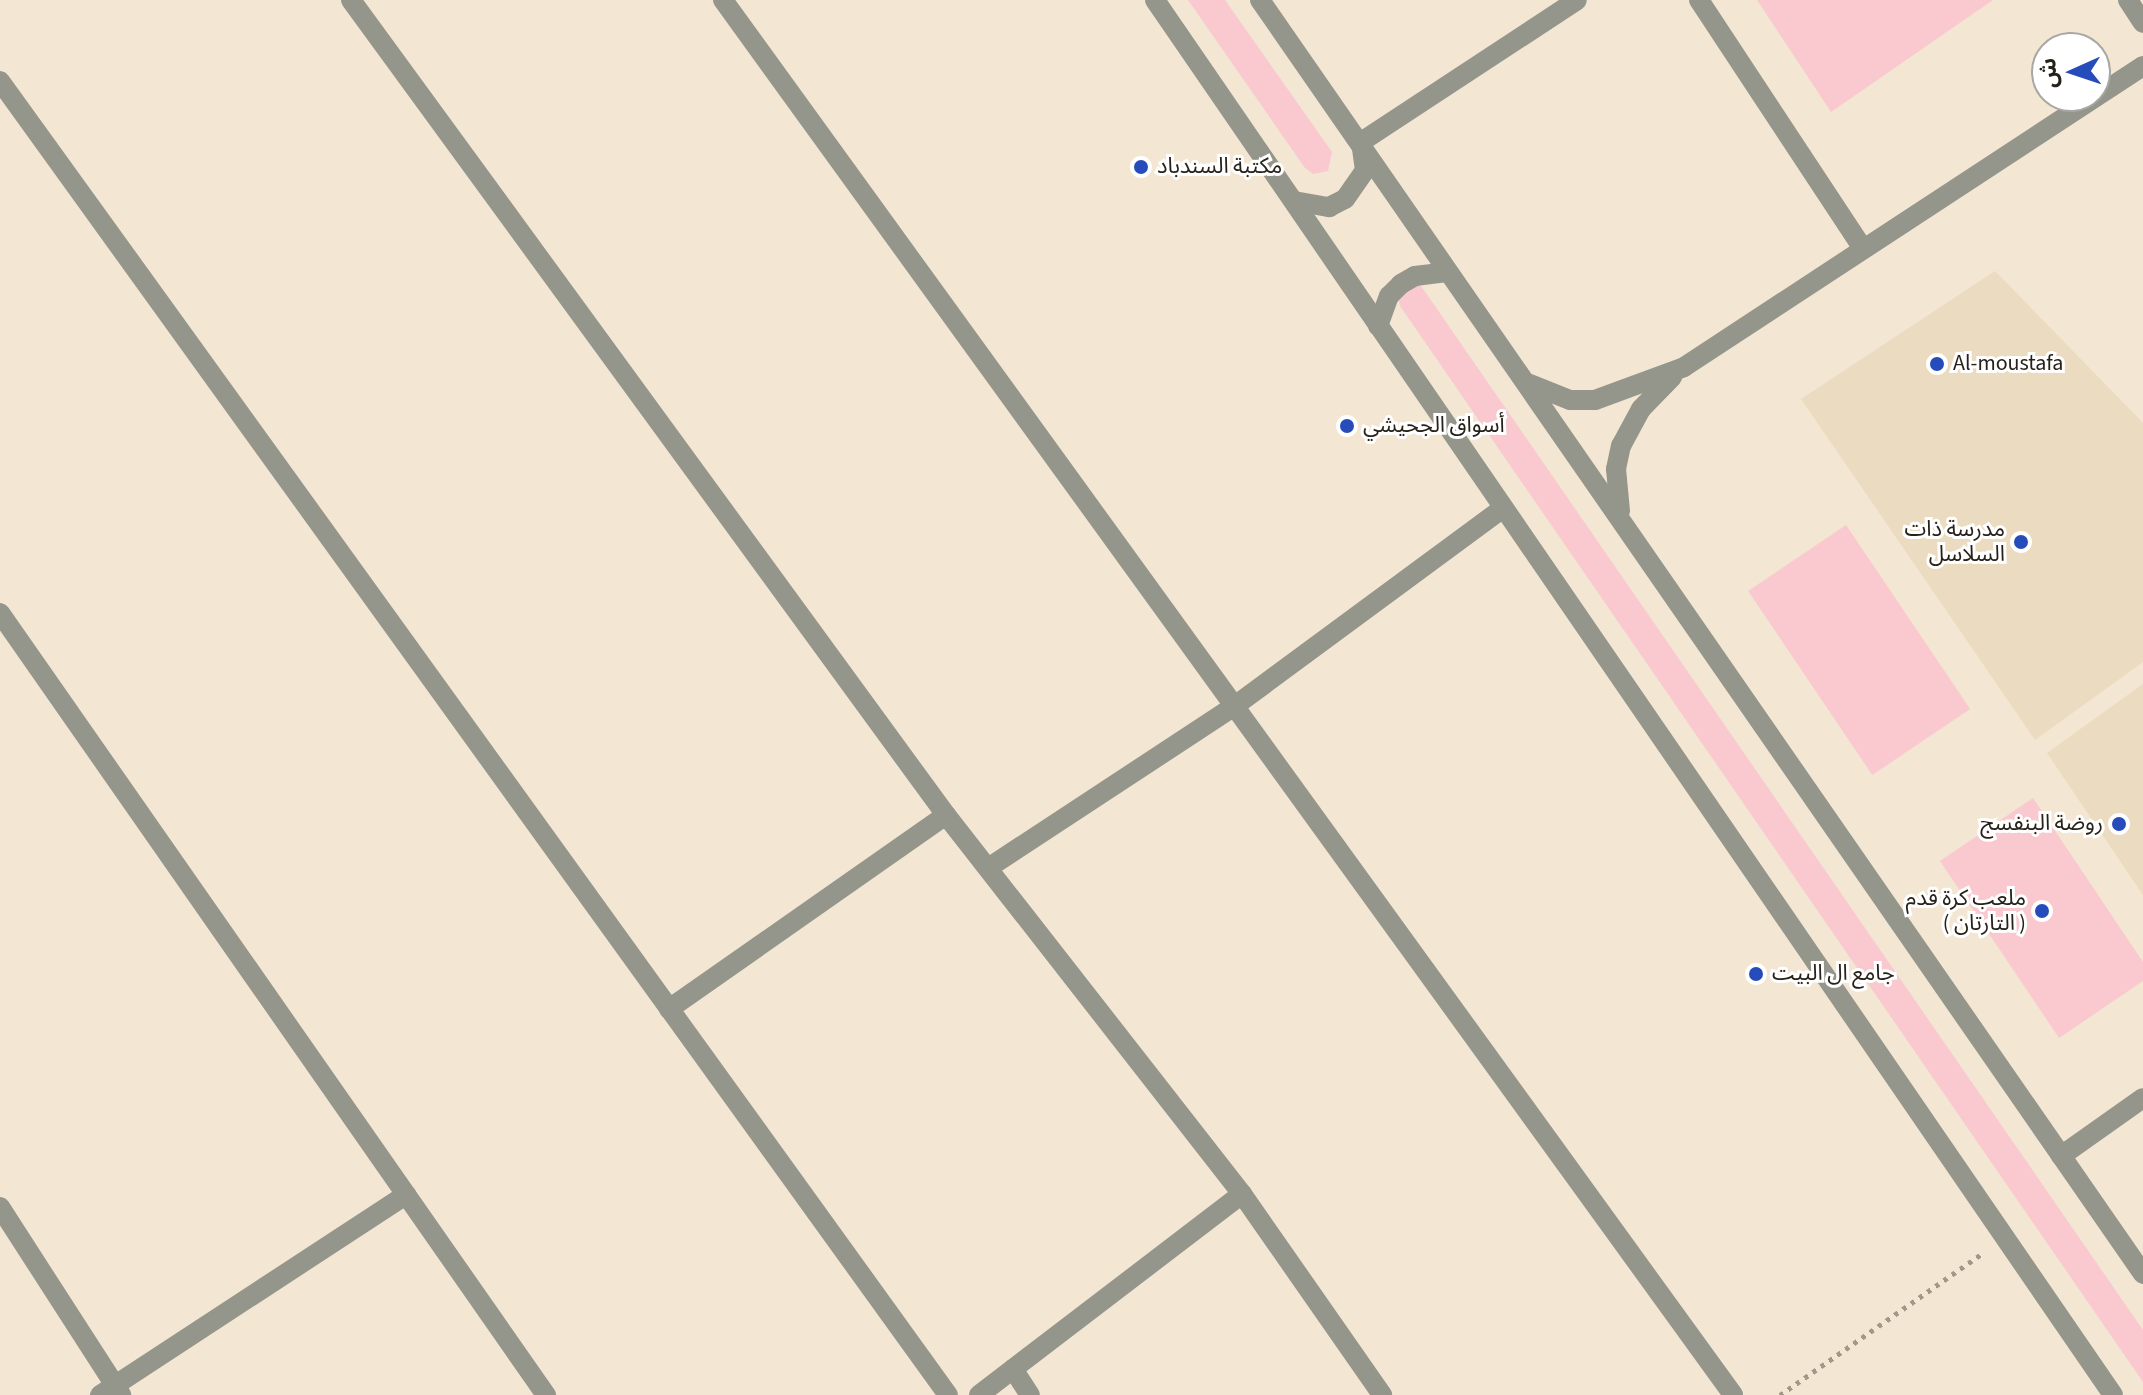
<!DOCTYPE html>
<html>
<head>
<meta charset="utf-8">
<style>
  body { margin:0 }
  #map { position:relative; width:2143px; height:1395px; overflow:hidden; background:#f3e6d2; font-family:"Source Sans 3","Noto Sans Arabic",sans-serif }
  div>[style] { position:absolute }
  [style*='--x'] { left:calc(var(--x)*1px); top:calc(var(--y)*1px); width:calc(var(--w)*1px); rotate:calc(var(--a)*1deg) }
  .built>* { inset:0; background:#ebdbc0 }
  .green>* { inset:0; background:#f9c9cf; transform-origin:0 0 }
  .path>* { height:5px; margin-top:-2.5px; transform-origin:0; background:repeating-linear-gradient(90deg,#a29889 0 4px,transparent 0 10px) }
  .minor>* { height:20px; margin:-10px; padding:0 10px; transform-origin:10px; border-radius:10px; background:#94968c }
  .dots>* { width:22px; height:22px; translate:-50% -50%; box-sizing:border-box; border:4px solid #fff; border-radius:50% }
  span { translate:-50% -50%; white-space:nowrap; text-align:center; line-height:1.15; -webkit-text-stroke:6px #fff; paint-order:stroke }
  .poi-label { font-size:22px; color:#26221a }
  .left { translate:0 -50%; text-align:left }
  .right { translate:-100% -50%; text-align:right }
  .north { position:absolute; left:2031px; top:32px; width:80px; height:80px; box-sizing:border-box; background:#fff; border:2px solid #a8a7a3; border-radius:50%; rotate:267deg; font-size:22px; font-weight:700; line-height:32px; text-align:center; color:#26221a }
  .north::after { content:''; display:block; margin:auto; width:28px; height:36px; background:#264cbb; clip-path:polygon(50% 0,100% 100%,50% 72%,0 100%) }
</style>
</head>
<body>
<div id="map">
  <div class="built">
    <i style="clip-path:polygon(1995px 271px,2143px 423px,2143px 662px,2035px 740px,1801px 399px)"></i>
    <i style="clip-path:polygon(2143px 684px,2143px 895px,2047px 753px)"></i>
  </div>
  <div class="green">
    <i style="clip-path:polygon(1188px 0,1225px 0,1332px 152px,1328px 171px,1313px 174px,1305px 168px)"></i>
    <i style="clip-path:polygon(1757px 0,1993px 0,1831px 112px)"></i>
    <i style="clip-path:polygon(1419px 283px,2143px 1330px,2143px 1382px,1400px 306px,1398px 297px)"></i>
    <i style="left:1846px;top:525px;width:222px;height:118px;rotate:56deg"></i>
    <i style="clip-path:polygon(2033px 798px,2143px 962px,2143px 981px,2059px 1038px,1940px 861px)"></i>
  </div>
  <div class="path">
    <i style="--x:1780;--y:1395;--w:249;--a:-35"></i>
  </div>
  <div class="minor">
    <i style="--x:351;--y:0;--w:1009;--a:53.87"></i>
    <i style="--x:946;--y:815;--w:481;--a:52"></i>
    <i style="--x:1242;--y:1194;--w:245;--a:55.1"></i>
    <i style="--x:723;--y:0;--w:1722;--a:54.09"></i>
    <i style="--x:1155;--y:0;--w:1692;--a:55.52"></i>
    <i style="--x:1260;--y:0;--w:1550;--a:55.27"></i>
    <i style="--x:1699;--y:0;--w:298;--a:56.6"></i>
    <i style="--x:2128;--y:0;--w:27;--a:57"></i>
    <i style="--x:0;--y:81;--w:1620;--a:54.19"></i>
    <i style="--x:1294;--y:201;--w:36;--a:10"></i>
    <i style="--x:1329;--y:207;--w:18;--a:-27"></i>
    <i style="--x:1345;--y:199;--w:35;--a:-55"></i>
    <i style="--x:1365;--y:170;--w:28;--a:-98"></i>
    <i style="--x:1361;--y:142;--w:258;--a:-33.3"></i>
    <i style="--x:1378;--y:326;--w:32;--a:-70"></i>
    <i style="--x:1389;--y:296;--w:17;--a:-45"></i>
    <i style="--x:1401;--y:284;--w:16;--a:-30"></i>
    <i style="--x:1415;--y:276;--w:32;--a:-7"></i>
    <i style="--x:1530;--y:384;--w:43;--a:21.8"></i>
    <i style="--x:1570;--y:400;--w:25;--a:0"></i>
    <i style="--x:1595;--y:400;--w:95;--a:-20.3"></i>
    <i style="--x:1684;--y:367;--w:549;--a:-33.26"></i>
    <i style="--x:1620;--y:511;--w:42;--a:-95.4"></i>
    <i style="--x:1616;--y:469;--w:24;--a:-78"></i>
    <i style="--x:1621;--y:446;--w:42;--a:-61.6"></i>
    <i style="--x:1641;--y:409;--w:45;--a:-45.9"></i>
    <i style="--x:0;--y:613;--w:954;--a:55.08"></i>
    <i style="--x:988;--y:868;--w:297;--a:-33.3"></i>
    <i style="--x:1236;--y:705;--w:332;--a:-36.4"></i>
    <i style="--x:669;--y:1009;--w:338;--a:-35"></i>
    <i style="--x:2061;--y:1156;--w:100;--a:-35.3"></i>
    <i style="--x:0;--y:1207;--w:224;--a:57.2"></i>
    <i style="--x:1013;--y:1369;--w:31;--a:57"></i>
    <i style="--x:100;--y:1395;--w:366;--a:-33.2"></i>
    <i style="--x:979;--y:1395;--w:331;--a:-37.4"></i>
  </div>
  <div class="dots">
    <i style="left:1141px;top:167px;background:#264cbb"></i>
    <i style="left:1937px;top:364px;background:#264cbb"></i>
    <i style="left:1347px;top:426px;background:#264cbb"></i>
    <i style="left:2021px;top:542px;background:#264cbb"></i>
    <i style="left:2119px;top:824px;background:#264cbb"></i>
    <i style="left:2042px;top:911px;background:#264cbb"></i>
    <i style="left:1756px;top:974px;background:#264cbb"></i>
  </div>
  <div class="poi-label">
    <span class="left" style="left:1157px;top:167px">مكتبة السندباد</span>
    <span class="left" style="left:1953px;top:364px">Al-moustafa</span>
    <span class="left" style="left:1363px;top:426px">أسواق الجحيشي</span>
    <span class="right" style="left:2005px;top:542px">مدرسة ذات<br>السلاسل</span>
    <span class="right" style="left:2103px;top:824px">روضة البنفسج</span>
    <span class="right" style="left:2026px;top:911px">ملعب كرة قدم<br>( التارتان )</span>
    <span class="left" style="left:1772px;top:974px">جامع ال البيت</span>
  </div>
  <div class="north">ش</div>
</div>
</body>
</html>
